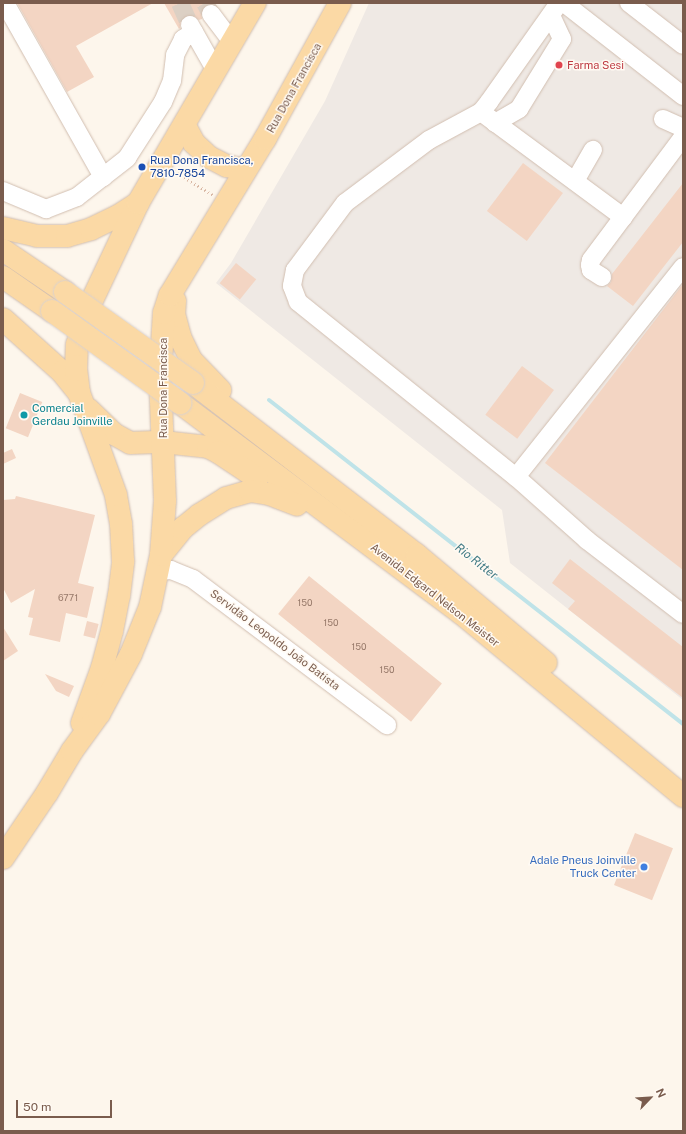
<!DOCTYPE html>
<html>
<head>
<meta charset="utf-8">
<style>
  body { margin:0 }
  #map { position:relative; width:686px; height:1134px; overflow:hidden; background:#fdf6ec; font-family:"Public Sans",sans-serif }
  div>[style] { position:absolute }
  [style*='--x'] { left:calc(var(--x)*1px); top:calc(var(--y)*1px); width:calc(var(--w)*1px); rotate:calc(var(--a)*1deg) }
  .industrial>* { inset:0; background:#efe9e4 }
  .stream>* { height:4px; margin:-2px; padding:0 2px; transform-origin:2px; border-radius:2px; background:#bfe3e8 }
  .building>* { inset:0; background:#f3d5c3; transform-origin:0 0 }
  .minor-tunnel>* { height:18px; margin-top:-9px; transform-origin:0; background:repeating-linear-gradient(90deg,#dcd0c4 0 18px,transparent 0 27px) }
  .path>* { height:2.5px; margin-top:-1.25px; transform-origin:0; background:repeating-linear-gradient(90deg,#d9b8a5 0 1px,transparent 0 4px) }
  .roads { filter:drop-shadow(0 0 1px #d1beb0) drop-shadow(0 0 1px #d1beb0) }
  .minor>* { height:18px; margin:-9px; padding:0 9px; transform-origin:9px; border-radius:9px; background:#fff }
  .major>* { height:22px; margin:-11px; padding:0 11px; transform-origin:11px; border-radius:11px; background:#fbd9a5 }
  .bridges { filter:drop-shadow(0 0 1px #dad1cd) drop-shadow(0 0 1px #dad1cd) }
  .major-bridge>* { height:22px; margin:-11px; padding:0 11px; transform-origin:11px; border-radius:11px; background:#fbd9a5 }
  .dots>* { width:11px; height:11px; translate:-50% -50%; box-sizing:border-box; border:2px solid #fffaf3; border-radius:50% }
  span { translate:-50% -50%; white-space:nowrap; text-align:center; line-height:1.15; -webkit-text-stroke:3px #fffaf3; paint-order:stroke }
  .number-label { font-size:9px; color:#987a6a }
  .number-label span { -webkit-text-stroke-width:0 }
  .health-label { font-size:11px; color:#be3a42 }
  .left { translate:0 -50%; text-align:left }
  .street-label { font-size:11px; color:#7a5c4d }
  .transit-label { font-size:11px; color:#164399 }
  .culture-label { font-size:11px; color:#0d838f }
  .shop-label { font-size:11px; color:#366cbe }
  .right { translate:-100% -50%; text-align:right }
  .water-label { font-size:12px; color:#437c86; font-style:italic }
  .frame { position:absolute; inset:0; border:4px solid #7a5c4d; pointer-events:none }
  .north { position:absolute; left:630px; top:1078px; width:40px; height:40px; -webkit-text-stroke:3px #fffaf3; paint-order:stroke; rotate:65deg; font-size:11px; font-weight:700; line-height:16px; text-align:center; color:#7a5c4d }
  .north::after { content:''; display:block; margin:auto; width:14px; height:18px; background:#7a5c4d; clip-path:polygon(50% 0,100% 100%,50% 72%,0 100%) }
  .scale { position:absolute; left:16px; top:1100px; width:96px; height:18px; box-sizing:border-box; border:2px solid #7a5c4d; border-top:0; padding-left:5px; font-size:12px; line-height:14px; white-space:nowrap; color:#7a5c4d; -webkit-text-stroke:3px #fffaf3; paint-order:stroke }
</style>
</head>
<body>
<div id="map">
  <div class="industrial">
    <i style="clip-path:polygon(369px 3px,683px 3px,683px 700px,510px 563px,502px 510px,216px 283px,231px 263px,325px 101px)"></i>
  </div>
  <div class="stream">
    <i style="--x:269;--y:400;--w:526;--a:38.05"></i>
  </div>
  <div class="building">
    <i style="clip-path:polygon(17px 3px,153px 3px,76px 46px,94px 77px,67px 92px)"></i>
    <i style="clip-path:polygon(164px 3px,212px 3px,212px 4px,204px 6px,201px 10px,202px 19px,199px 20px,190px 15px,185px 16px,181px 20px,180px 28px,179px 29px)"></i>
    <i style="left:523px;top:163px;width:50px;height:60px;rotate:37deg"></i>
    <i style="clip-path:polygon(683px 183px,683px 242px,633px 306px,607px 286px,611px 282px,612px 274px)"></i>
    <i style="left:236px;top:263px;width:26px;height:26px;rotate:39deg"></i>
    <i style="clip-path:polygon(683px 284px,683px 570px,545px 463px)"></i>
    <i style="left:522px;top:366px;width:40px;height:61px;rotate:37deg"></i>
    <i style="left:20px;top:393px;width:24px;height:38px;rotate:22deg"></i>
    <i style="clip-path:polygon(12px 449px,16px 458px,3px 464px,3px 453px)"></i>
    <i style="clip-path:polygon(16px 496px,95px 515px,78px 583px,94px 587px,87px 618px,66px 613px,60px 642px,29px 635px,33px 618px,28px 617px,35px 589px,11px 603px,3px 588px,3px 500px,15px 499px)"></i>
    <i style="clip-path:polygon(570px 559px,683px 647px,683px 698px,568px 609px,575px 601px,552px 583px)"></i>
    <i style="left:309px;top:576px;width:171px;height:49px;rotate:39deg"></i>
    <i style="left:87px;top:621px;width:12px;height:15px;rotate:14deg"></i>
    <i style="clip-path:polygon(3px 627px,18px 651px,3px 661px)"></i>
    <i style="clip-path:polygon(45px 674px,74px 686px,69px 697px,56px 691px)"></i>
    <i style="left:635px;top:833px;width:41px;height:56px;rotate:22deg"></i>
  </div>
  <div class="minor-tunnel">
    <i style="--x:180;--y:3;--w:24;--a:66"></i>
    <i style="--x:205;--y:3;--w:13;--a:61"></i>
  </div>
  <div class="path">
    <i style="--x:174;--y:171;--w:46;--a:31.6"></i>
  </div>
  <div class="roads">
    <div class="minor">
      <i style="--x:5;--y:3;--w:200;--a:60.6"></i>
      <i style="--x:559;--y:3;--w:121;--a:125.3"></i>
      <i style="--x:489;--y:102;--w:13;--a:129"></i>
      <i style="--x:481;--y:112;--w:59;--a:151.7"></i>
      <i style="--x:429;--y:140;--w:105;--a:143.1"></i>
      <i style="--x:345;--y:203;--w:84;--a:126.7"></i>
      <i style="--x:295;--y:270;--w:16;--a:101"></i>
      <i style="--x:292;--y:286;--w:17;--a:69"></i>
      <i style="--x:298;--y:302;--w:280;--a:38.8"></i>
      <i style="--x:516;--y:477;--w:95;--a:41.6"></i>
      <i style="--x:587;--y:540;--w:121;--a:37.6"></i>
      <i style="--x:564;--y:3;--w:151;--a:38"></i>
      <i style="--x:629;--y:3;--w:68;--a:37.9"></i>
      <i style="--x:211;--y:14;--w:35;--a:53"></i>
      <i style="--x:190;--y:25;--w:53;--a:60.5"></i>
      <i style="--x:481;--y:112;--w:177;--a:36.5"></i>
      <i style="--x:663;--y:119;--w:22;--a:24"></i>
      <i style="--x:495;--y:123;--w:28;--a:-30"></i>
      <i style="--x:519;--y:109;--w:82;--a:-58.4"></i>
      <i style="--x:562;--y:39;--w:26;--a:-115"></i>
      <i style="--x:575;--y:181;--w:36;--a:-60"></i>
      <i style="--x:3;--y:191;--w:47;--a:22.7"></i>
      <i style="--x:46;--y:209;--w:33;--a:-21"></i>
      <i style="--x:77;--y:197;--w:33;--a:-38"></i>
      <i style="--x:103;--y:177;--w:31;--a:-38"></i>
      <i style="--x:127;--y:158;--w:67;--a:-57.3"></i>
      <i style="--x:163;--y:102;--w:23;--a:-67"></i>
      <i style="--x:172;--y:81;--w:26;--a:-83"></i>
      <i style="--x:175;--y:55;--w:18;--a:-63"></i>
      <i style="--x:183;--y:39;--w:13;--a:-32"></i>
      <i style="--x:602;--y:277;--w:13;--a:-148"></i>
      <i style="--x:591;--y:270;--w:5;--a:-101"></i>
      <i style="--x:590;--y:265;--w:5;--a:-79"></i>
      <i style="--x:591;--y:260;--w:154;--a:-53.2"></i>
      <i style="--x:516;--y:477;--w:268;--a:-51.5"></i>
      <i style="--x:158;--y:571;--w:13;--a:-4"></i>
      <i style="--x:171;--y:570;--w:24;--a:22"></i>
      <i style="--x:193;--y:579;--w:243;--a:37"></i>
    </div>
    <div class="major">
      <i style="--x:185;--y:126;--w:19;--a:62"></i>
      <i style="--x:194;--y:143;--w:21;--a:43"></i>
      <i style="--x:209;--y:157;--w:20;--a:27"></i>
      <i style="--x:227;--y:166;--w:19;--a:12"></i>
      <i style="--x:3;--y:228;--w:35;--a:13"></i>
      <i style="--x:37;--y:236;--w:30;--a:0"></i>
      <i style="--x:67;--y:236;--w:25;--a:-16"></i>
      <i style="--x:91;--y:229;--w:30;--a:-26"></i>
      <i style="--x:118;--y:216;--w:24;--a:-33"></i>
      <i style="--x:3;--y:250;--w:75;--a:34.1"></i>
      <i style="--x:3;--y:277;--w:60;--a:34.8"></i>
      <i style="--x:175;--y:301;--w:13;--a:94"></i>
      <i style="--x:174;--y:314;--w:24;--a:75"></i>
      <i style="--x:180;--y:337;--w:25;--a:64"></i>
      <i style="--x:191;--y:360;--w:42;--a:46"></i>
      <i style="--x:3;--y:319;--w:79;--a:41.9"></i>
      <i style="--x:62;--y:372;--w:27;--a:51"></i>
      <i style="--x:193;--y:383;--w:282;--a:37.5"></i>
      <i style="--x:417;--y:555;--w:168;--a:39.9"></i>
      <i style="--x:180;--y:403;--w:351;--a:36.8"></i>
      <i style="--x:461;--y:613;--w:288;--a:39.5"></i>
      <i style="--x:88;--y:409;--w:36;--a:44"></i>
      <i style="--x:114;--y:434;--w:18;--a:29"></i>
      <i style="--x:130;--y:443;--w:33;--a:-2"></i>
      <i style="--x:163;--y:442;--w:45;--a:6.3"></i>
      <i style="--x:208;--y:447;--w:11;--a:27"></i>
      <i style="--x:218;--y:452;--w:47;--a:33.7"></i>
      <i style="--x:161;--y:555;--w:35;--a:-51"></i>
      <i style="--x:183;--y:528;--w:21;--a:-39"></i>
      <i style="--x:199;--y:515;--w:32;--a:-32"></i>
      <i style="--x:226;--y:498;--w:25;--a:-16"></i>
      <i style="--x:250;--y:491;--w:19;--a:9"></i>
      <i style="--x:269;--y:494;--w:30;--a:21"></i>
      <i style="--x:82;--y:723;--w:59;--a:-70"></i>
      <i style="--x:102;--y:668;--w:38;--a:-75"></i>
      <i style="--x:112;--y:631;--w:36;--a:-79"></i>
      <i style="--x:119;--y:596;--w:35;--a:-83"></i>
      <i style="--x:123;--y:561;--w:37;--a:-93"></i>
      <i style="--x:121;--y:524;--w:29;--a:-100"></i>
      <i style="--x:116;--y:495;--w:109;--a:-109.9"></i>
      <i style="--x:79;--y:393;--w:23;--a:-97"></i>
      <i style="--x:76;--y:370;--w:25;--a:-88"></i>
      <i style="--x:77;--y:345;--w:33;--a:-74"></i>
      <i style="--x:86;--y:313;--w:122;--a:-64.7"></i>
      <i style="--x:138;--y:203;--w:232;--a:-59.7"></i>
      <i style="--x:3;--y:858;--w:78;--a:-55.9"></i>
      <i style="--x:47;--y:793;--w:49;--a:-59.2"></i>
      <i style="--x:72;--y:751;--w:46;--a:-53.9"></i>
      <i style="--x:99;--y:714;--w:68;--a:-61.9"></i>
      <i style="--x:131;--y:654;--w:51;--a:-68"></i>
      <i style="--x:150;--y:607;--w:53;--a:-78.1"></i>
      <i style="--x:161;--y:555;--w:54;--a:-85.8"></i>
      <i style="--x:165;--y:501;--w:123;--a:-92.3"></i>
      <i style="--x:160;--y:378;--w:65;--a:-86.5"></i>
      <i style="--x:164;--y:313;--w:19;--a:-72"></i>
      <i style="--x:170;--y:295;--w:183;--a:-58.7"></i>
      <i style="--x:265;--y:139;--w:155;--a:-61.1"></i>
    </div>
  </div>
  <div class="bridges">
    <div class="major-bridge">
      <i style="--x:65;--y:292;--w:157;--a:35.4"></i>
      <i style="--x:52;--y:311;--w:158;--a:35.7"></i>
    </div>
  </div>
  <div class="dots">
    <i style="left:559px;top:65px;background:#e0444e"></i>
    <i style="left:142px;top:167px;background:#1a4fb4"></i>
    <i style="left:24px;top:415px;background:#0f9aa8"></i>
    <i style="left:644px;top:867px;background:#3f7fe0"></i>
  </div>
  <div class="number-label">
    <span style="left:68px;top:598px">6771</span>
    <span style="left:305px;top:603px">150</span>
    <span style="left:331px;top:623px">150</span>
    <span style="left:359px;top:647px">150</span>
    <span style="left:387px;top:670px">150</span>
  </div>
  <div class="health-label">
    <span class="left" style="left:567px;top:65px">Farma Sesi</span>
  </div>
  <div class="street-label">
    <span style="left:294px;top:88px;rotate:-61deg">Rua Dona Francisca</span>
    <span style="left:163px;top:388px;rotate:-90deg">Rua Dona Francisca</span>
    <span style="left:435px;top:595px;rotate:38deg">Avenida Edgard Nelson Meister</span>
    <span style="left:275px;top:640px;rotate:37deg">Servidão Leopoldo João Batista</span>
  </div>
  <div class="transit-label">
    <span class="left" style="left:150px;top:167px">Rua Dona Francisca,<br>7810-7854</span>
  </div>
  <div class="culture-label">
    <span class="left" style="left:32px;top:415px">Comercial<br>Gerdau Joinville</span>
  </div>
  <div class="shop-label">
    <span class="right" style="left:636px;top:867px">Adale Pneus Joinville<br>Truck Center</span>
  </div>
  <div class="water-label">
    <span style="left:476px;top:562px;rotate:38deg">Rio Ritter</span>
  </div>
  <div class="frame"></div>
  <div class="north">N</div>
  <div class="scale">50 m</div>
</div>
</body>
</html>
